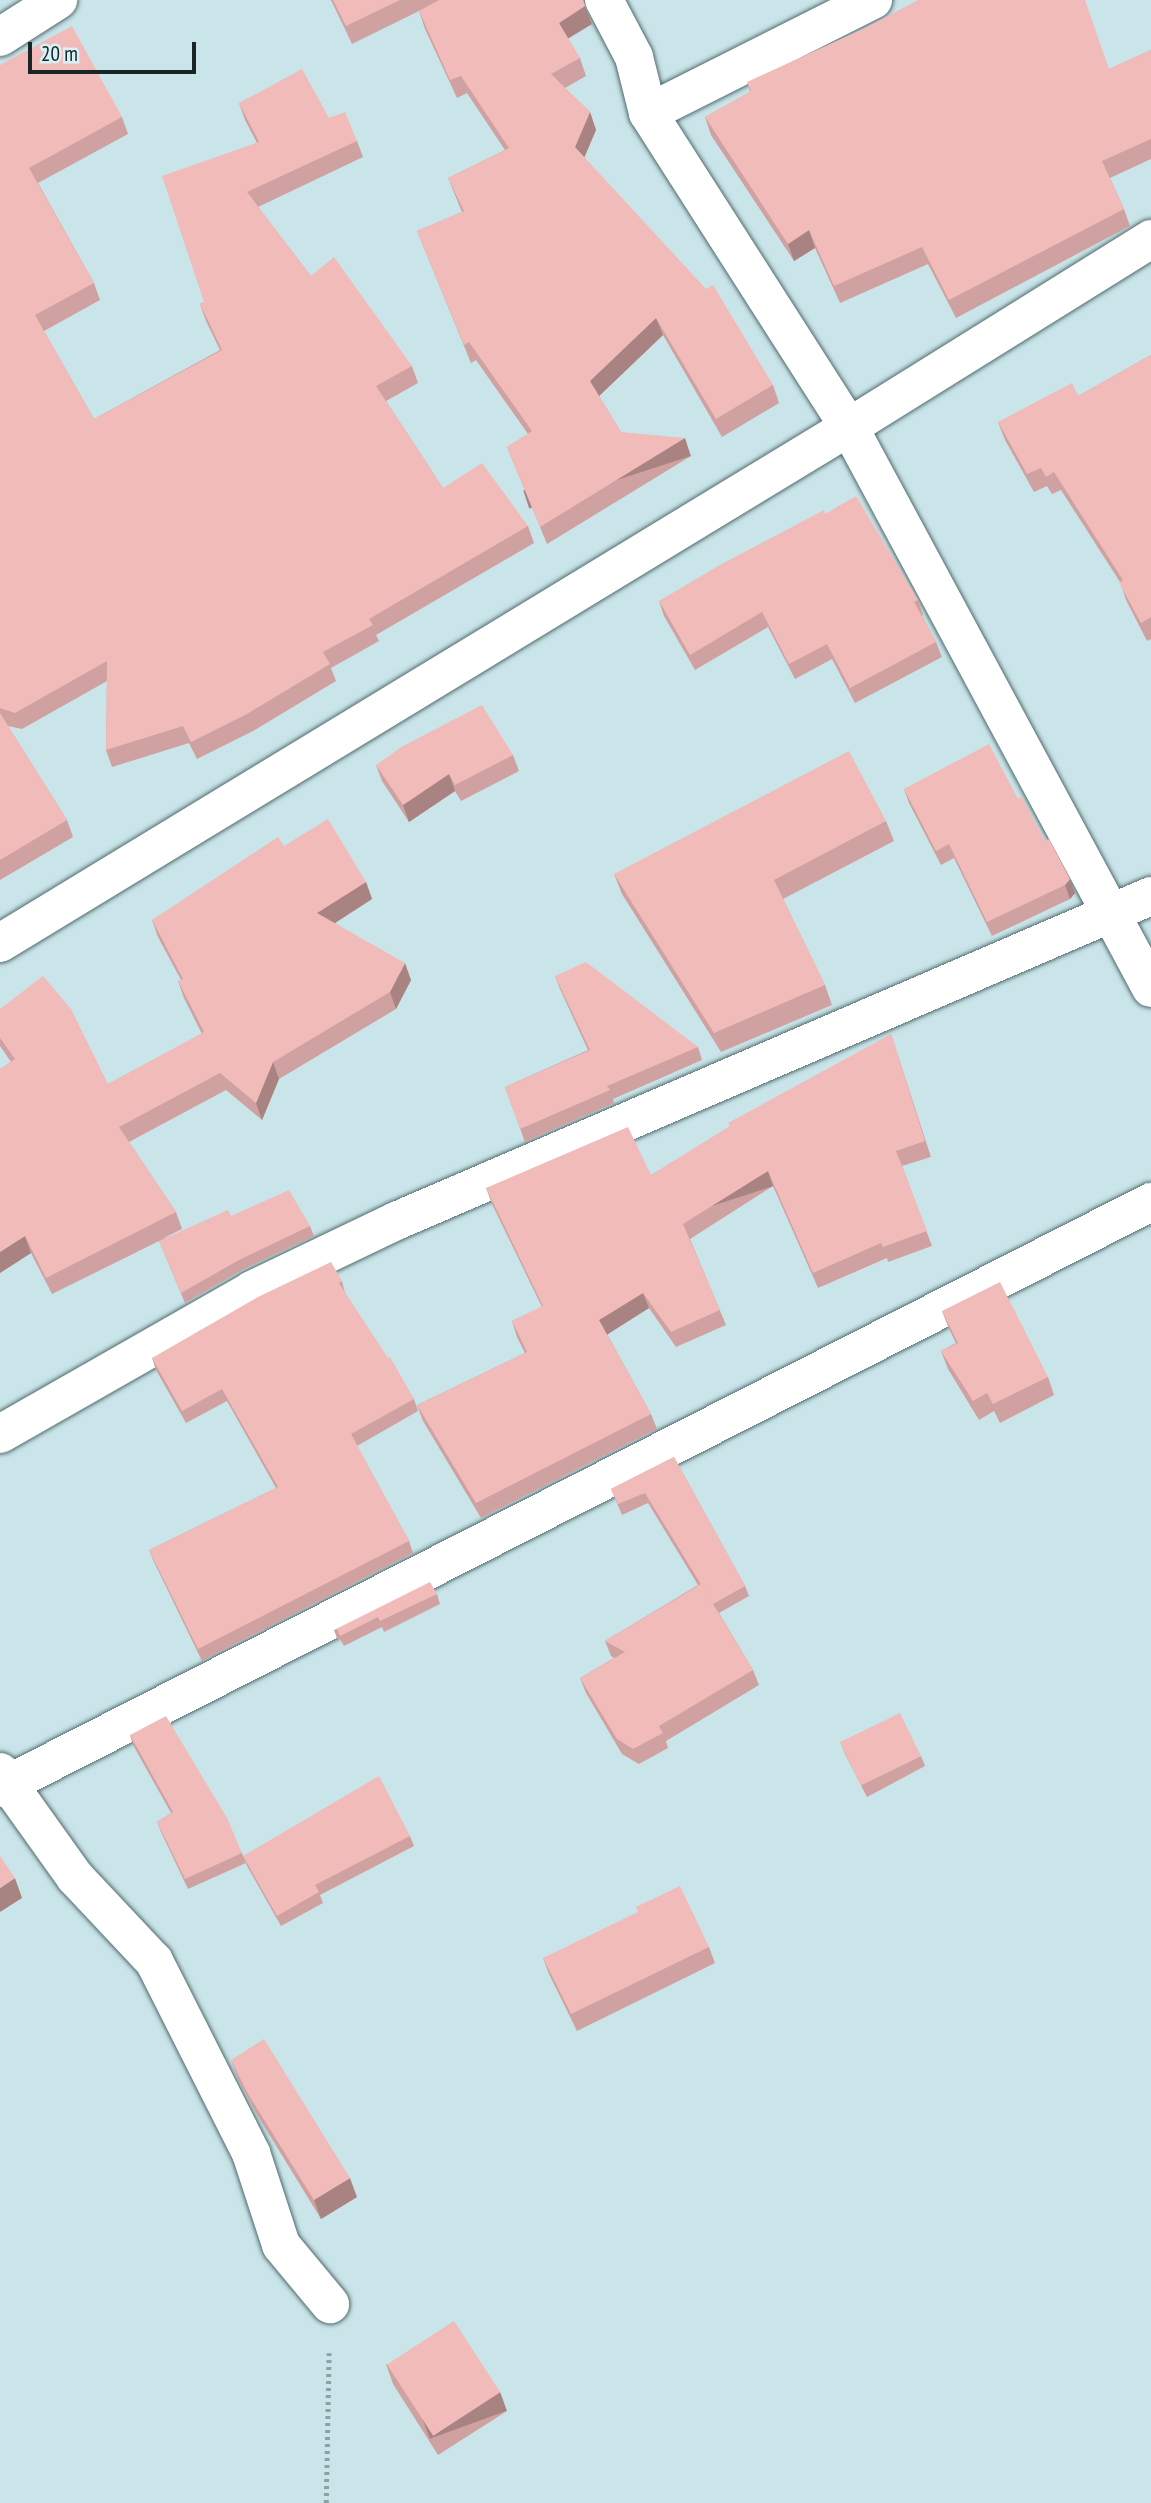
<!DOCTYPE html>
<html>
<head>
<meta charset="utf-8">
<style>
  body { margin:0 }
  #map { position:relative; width:1151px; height:2503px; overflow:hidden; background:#c9e5e9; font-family:"PT Sans Narrow",sans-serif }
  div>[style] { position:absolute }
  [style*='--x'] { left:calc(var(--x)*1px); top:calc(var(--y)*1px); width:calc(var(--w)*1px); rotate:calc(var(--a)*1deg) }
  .path>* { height:4.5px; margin-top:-2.25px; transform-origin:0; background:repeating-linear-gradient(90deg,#8ba1a4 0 3.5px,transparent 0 7px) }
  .roads { filter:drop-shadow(0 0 2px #516a6d) drop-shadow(0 0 2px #516a6d) }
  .minor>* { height:38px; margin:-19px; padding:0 19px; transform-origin:19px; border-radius:19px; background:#fff }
  .wall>* { inset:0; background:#cfa1a0 }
  .shaded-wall>* { inset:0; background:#a98382; transform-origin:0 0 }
  .building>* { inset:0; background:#f1bbba; transform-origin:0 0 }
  span { translate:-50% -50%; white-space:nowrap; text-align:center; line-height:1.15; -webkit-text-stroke:6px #d6f2f6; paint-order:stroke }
  .scale { position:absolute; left:28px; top:42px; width:168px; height:32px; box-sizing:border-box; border:4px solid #192425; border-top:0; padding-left:9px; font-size:21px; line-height:24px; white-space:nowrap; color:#192425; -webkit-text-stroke:5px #d6f2f6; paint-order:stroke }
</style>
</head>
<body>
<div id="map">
  <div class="path">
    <i style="--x:326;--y:2503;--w:150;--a:-88.9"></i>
  </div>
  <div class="roads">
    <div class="minor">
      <i style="--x:604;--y:0;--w:64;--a:62.2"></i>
      <i style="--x:634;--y:57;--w:58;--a:76"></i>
      <i style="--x:648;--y:113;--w:373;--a:57.4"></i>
      <i style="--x:849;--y:427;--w:637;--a:61.71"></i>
      <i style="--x:0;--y:37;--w:69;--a:-32.5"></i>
      <i style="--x:648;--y:113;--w:252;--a:-26.7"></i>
      <i style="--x:0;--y:943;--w:994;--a:-31.29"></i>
      <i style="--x:849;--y:427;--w:356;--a:-31.9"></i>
      <i style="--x:0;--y:1434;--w:290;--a:-29.7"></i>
      <i style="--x:252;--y:1290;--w:160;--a:-25.6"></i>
      <i style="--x:396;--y:1221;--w:822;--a:-23.29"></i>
      <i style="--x:0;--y:1772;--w:129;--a:54.5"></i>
      <i style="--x:75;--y:1877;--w:115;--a:46.8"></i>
      <i style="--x:154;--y:1961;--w:215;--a:63.2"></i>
      <i style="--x:251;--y:2153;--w:97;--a:71.9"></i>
      <i style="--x:281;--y:2245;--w:77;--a:50.3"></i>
      <i style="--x:0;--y:1788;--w:1292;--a:-26.98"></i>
    </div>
  </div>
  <div class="wall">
    <i style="clip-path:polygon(331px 0,583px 0,592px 24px,568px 39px,580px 58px,586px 76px,565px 88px,590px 112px,596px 130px,584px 158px,773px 385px,779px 403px,722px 437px,663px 335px,599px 396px,621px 432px,691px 456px,547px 544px,507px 447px,528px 434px,476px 360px,471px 363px,417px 231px,462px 212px,448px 178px,505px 150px,467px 93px,457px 98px,425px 29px,419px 11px,427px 7px,352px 44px)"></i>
    <i style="clip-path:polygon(1151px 50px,1151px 159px,1110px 178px,1124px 209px,1130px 226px,956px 318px,928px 264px,840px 303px,815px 248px,794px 261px,711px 135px,705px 117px,750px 92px,747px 82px,1109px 69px)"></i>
    <i style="clip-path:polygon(0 65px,122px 117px,128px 134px,38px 183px,94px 283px,100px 300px,44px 331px,94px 419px,220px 350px,206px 321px,200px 304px,204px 302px,257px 143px,245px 120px,239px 103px,329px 118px,357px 141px,363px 157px,258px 207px,311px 276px,412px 366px,418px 383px,386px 401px,443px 488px,528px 526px,534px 543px,376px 635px,379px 641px,331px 668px,336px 681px,253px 731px,197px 759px,189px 743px,112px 767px,106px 750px,107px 681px,22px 729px,8px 726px,67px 820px,73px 837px,0 880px)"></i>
    <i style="clip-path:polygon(1151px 355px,1151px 639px,1147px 641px,1126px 600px,1120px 582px,1061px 490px,1052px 494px,1047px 486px,1034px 492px,1005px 440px,998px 422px,1078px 396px)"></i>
    <i style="clip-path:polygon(826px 514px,918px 600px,923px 615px,922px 616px,936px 642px,942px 657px,855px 703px,832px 659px,795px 679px,768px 627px,695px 670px,664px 616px,659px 601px)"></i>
    <i style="clip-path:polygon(513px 755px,519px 771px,461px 801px,455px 791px,409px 822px,382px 781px,376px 765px)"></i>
    <i style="clip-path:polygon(904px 789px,1018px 799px,1045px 841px,1075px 893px,1070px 899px,992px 936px,954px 858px,941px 865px,909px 803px)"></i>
    <i style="clip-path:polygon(886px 821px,894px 841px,783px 899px,825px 985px,832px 1005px,721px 1052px,622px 894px,614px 874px)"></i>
    <i style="clip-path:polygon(284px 846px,366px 882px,372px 899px,335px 923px,411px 980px,396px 1009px,279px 1079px,262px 1120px,226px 1090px,129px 1142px,176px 1212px,182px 1229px,162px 1239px,231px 1216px,310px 1226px,314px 1236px,242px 1270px,185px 1303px,159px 1241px,52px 1294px,31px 1253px,0 1273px,0 1069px,11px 1062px,0 1046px,0 1009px,108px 1084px,202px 1034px,184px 998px,178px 981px,181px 980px,158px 937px,152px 920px)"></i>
    <i style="clip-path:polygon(555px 976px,698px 1047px,702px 1060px,613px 1099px,614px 1103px,525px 1142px,505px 1087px,588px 1050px,560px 989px)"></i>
    <i style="clip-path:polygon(891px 1034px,931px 1157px,902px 1166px,932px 1246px,888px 1262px,887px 1258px,818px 1288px,773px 1186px,690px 1239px,726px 1325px,676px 1347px,649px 1308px,607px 1334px,651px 1414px,657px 1429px,481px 1518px,423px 1421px,417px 1405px,525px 1353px,517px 1337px,512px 1321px,542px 1307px,492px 1204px,486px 1188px,651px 1175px)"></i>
    <i style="clip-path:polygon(342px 1281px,345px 1293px,414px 1399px,418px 1411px,357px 1446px,409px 1541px,413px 1553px,202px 1661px,154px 1562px,149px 1550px,276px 1488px,227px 1401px,186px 1423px,156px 1370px,152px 1358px)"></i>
    <i style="clip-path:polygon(942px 1311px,1048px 1377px,1054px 1395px,1000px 1423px,994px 1411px,979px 1420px,948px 1369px,941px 1351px,956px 1343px,949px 1329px)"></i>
    <i style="clip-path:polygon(674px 1457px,745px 1586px,749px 1596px,719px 1613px,753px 1670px,759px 1685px,666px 1741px,668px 1748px,639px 1764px,622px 1754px,586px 1693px,580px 1678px,614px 1658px,611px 1656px,605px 1641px,698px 1585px,648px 1503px,622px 1515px,611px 1489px)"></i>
    <i style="clip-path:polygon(437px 1594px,440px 1604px,384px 1632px,382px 1627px,344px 1646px,340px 1639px,338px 1641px,334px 1630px)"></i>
    <i style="clip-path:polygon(130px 1735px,242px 1853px,246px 1863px,188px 1889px,161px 1832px,157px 1822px,171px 1813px,133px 1745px)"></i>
    <i style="clip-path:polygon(841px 1744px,921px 1756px,925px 1766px,867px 1797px,845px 1754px)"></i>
    <i style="clip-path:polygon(410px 1836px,414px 1846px,320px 1895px,323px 1903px,281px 1926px,247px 1866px,243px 1856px)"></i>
    <i style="clip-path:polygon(709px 1947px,715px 1963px,577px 2031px,549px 1974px,543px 1958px)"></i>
    <i style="clip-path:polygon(231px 2060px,357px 2197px,321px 2219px,256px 2113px,238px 2079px)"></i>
    <i style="clip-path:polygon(386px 2364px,500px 2392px,507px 2411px,438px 2455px,393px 2384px)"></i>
  </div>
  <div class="shaded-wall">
    <i style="clip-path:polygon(585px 6px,592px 24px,565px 40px,559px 23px)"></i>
    <i style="clip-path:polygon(590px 112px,596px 130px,581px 165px,575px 147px)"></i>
    <i style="clip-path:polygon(809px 230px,815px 248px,794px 261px,788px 244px)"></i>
    <i style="clip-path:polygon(656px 318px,663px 335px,596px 399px,590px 381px)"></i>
    <i style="left:685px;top:438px;width:19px;height:170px;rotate:72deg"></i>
    <i style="clip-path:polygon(449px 774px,455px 791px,409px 822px,403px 805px)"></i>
    <i style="clip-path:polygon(1070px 879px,1075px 893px,1070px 899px,1065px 885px)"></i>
    <i style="clip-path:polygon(366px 882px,372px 899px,324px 930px,317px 913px)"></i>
    <i style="clip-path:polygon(405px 963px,411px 980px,396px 1009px,390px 992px)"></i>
    <i style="clip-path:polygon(273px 1062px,279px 1079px,262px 1120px,256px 1103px)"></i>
    <i style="left:768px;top:1171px;width:16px;height:100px;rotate:72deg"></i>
    <i style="clip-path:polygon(25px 1236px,31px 1253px,0 1273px,0 1252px)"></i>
    <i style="clip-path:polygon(643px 1293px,649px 1308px,605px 1336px,599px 1320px)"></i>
    <i style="clip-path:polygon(15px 1878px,22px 1898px,0 1912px,0 1888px)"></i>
    <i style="clip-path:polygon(350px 2178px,357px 2197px,321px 2219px,314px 2200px)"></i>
    <i style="left:500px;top:2392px;width:20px;height:82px;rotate:70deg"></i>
  </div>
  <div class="building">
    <i style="clip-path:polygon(333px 0,400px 0,346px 26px)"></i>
    <i style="clip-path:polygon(439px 0,583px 0,585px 6px,559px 23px,580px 58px,551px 74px,590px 112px,575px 147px,706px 289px,713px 285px,773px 385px,716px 419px,656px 318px,590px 381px,621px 432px,685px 438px,540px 527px,507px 447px,532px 431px,469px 342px,464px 345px,417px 231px,464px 211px,448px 178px,509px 148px,461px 76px,450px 80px,419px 11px)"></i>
    <i style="clip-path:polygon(918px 0,1085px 0,1109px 69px,1151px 50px,1151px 139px,1102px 161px,1124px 209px,949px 300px,922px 247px,834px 286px,809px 230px,788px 244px,705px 117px,751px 91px,747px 82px,865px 28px)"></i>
    <i style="clip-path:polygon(72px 26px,122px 117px,29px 168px,94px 283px,35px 315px,94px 419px,222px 350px,200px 304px,204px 302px,162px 176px,259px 142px,239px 103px,302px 69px,329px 118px,345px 112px,357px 141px,247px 192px,311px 276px,334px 257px,412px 366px,376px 386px,443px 488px,482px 463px,528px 526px,369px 619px,373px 625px,323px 652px,330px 664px,247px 714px,191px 742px,183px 726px,106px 750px,107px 661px,15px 713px,0 708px,0 65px)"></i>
    <i style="clip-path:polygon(1151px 355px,1151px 617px,1141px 623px,1119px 583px,1123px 580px,1054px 472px,1046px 477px,1041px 468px,1027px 474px,998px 422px,1072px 383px,1078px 396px)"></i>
    <i style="clip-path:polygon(856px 496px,918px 600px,914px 602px,936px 642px,850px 688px,827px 644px,789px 664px,762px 612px,690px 655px,659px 601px,718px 566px,824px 510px,825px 514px)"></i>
    <i style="clip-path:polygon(482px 705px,513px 755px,455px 785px,449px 774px,403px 805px,376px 765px,403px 746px)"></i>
    <i style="clip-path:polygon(0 713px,67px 820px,0 860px)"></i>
    <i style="clip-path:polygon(989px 744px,1018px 799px,1022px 797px,1045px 841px,1049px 839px,1070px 879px,1065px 885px,987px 922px,949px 844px,936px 851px,904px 789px)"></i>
    <i style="clip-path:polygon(849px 751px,886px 821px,774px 880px,825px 985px,714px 1033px,614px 874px)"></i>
    <i style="clip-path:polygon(328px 819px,366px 882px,317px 913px,405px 963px,390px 992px,273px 1062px,256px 1103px,220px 1073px,119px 1127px,176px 1212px,46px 1278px,25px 1236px,0 1252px,0 1069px,15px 1059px,0 1038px,0 1009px,43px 976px,71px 1009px,108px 1084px,204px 1032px,178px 981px,183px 979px,152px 920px,278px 837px,284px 846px)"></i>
    <i style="clip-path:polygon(586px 962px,698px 1047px,607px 1086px,610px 1090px,520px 1129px,505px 1087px,590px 1050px,555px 976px)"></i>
    <i style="clip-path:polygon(891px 1034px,925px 1141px,896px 1151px,927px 1231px,883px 1247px,881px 1243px,813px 1273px,768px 1171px,683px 1224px,720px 1310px,671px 1332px,643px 1293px,599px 1320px,651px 1414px,476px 1503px,417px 1405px,527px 1352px,512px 1321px,543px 1306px,486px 1188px,628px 1127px,651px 1175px,730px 1126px,728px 1123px)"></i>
    <i style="clip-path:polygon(289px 1190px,310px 1226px,239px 1260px,181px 1293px,159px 1241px,228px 1210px,231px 1216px)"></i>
    <i style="clip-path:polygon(331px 1262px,342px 1281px,339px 1283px,388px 1358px,390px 1357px,414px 1399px,351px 1434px,409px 1541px,198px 1649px,149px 1550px,278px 1487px,222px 1389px,182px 1411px,152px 1358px,258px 1297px)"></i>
    <i style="clip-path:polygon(1000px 1282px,1048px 1377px,993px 1404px,987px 1393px,973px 1401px,941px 1351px,958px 1343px,942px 1311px)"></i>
    <i style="clip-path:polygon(674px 1457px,745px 1586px,713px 1604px,645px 1493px,618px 1504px,611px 1489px)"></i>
    <i style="clip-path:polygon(430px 1582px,437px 1594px,380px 1621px,378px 1617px,340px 1636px,337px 1629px,334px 1630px)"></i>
    <i style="clip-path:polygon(701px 1584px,753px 1670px,659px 1726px,663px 1733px,633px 1749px,617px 1739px,580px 1678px,625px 1652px,605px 1641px)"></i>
    <i style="left:900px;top:1713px;width:48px;height:67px;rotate:64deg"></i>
    <i style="clip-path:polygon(166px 1716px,227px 1818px,242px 1853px,185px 1879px,157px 1822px,173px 1812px,130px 1735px)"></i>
    <i style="clip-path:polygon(379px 1776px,410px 1836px,315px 1885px,319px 1892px,277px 1916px,243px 1856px)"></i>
    <i style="clip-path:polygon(0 1856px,15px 1878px,0 1888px)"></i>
    <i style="clip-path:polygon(680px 1886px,709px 1947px,571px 2014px,543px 1958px,638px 1912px,636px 1907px)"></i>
    <i style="clip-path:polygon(264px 2039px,350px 2178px,314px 2200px,248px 2094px,231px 2060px)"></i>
    <i style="left:454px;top:2321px;width:85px;height:80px;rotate:57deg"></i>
  </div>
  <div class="scale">20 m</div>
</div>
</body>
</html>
